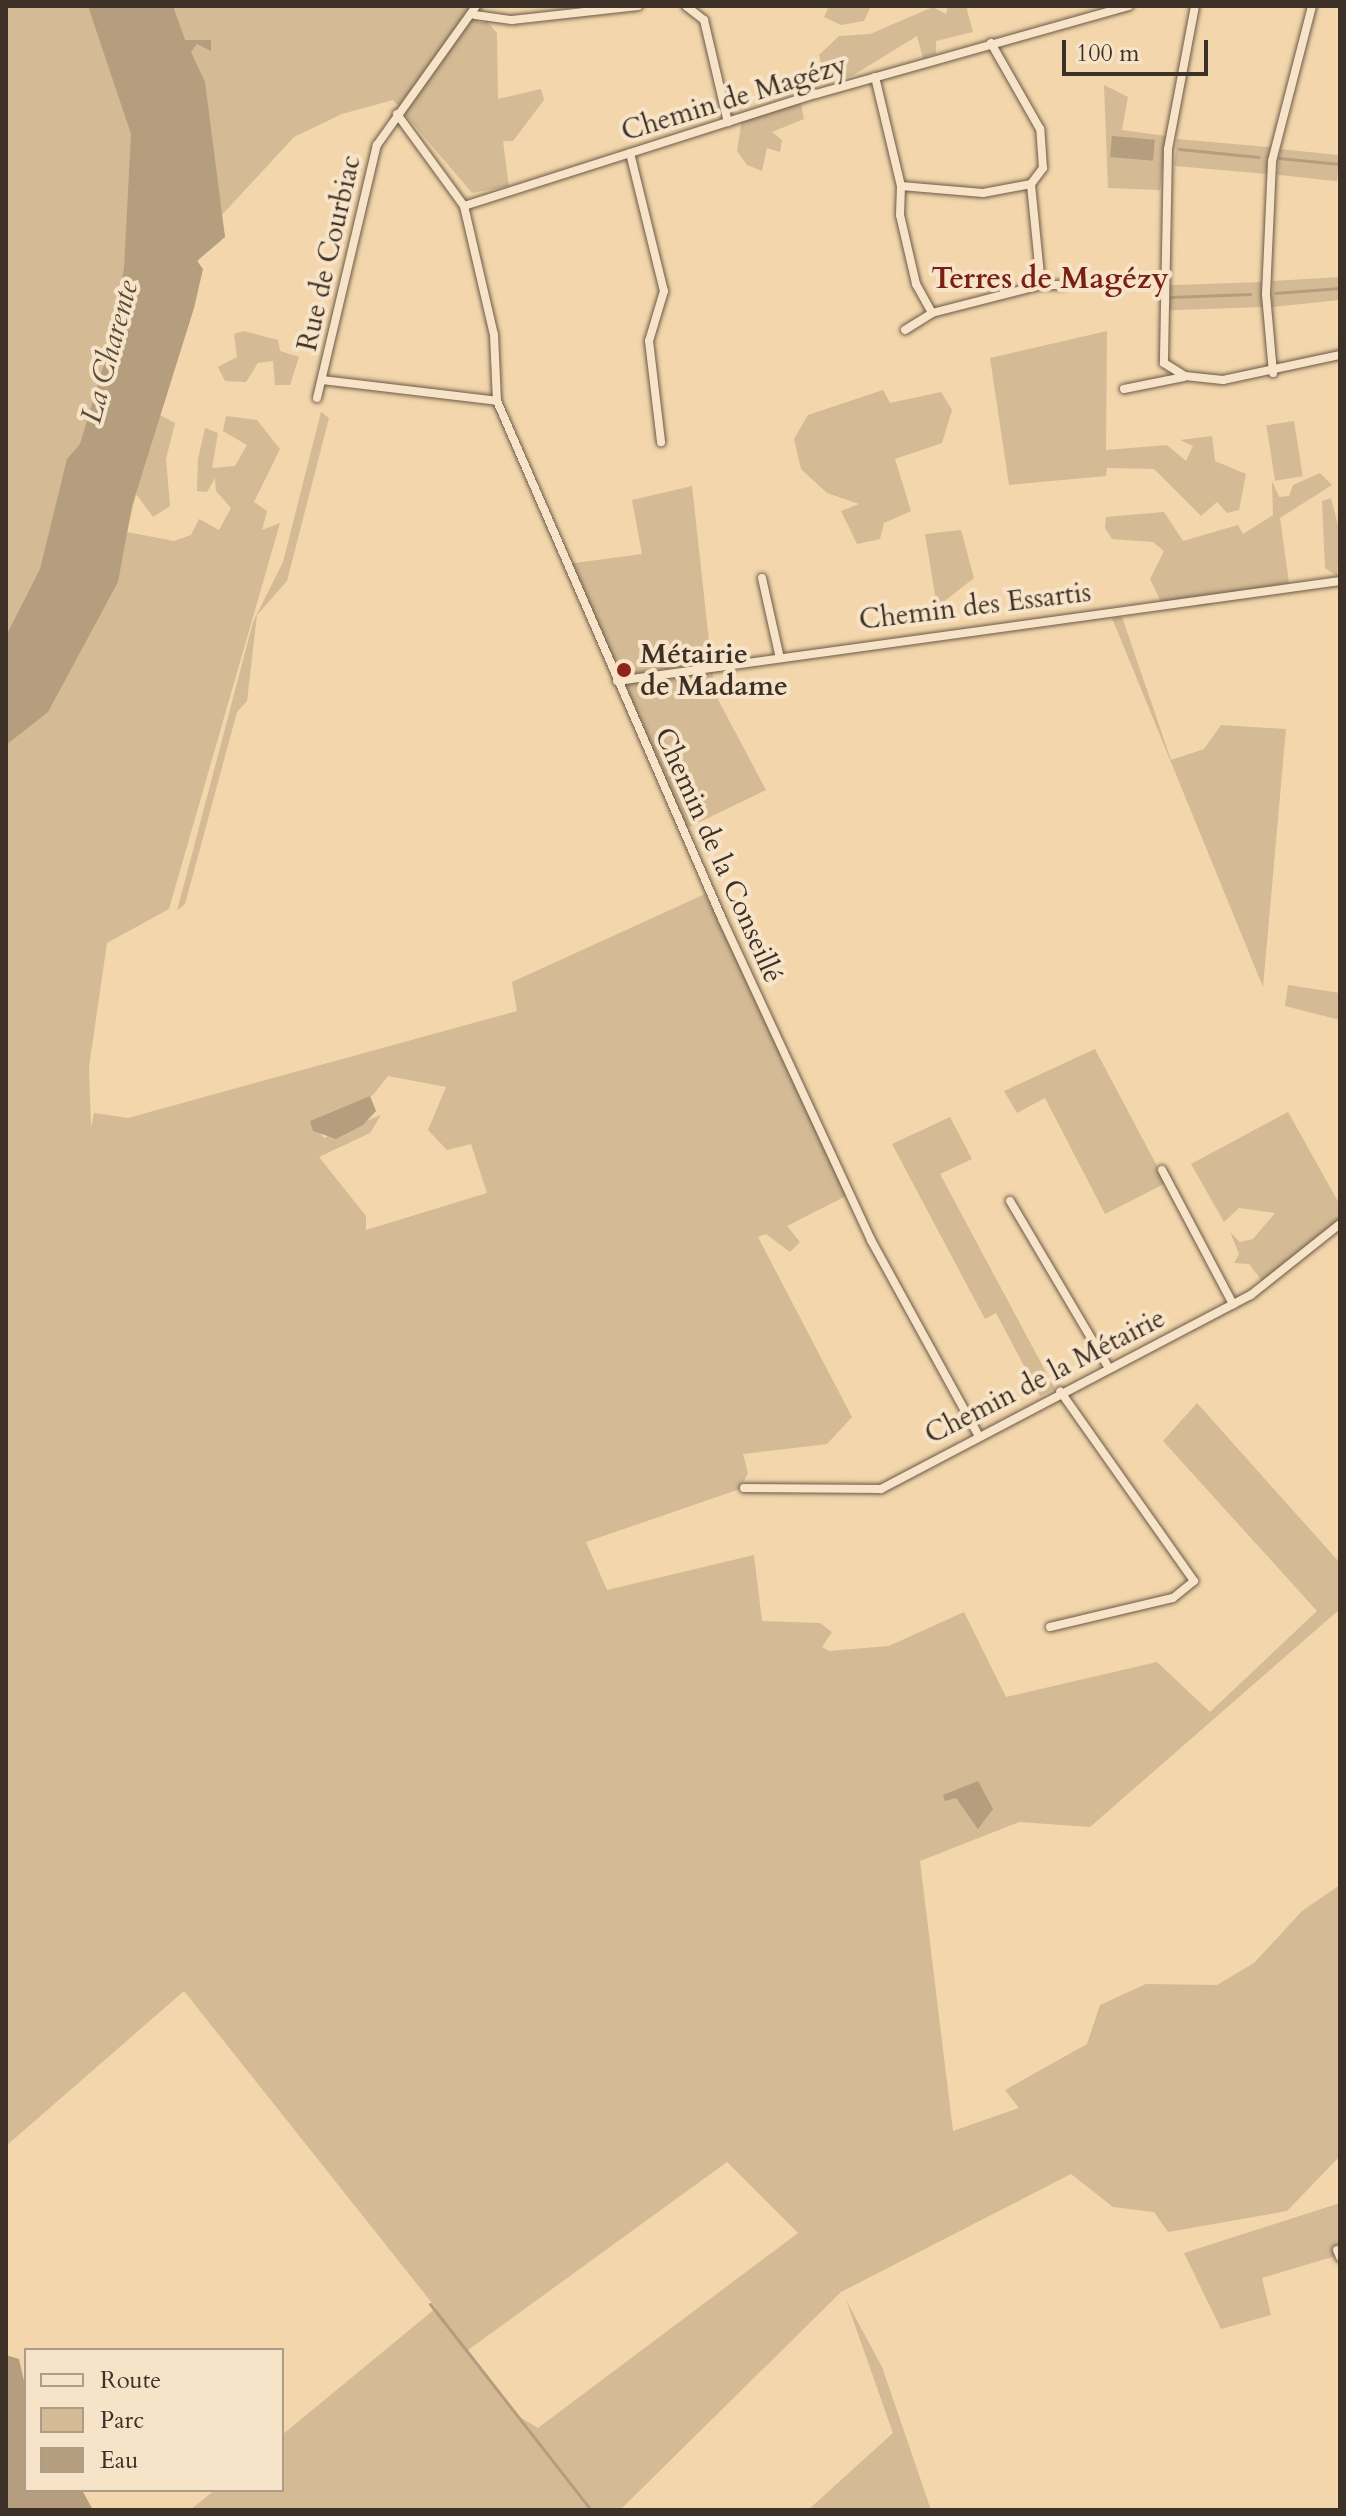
<!DOCTYPE html>
<html>
<head>
<meta charset="utf-8">
<style>
  body { margin:0 }
  #map { position:relative; width:1346px; height:2516px; overflow:hidden; background:#f3d6ab; font-family:Cardo,serif }
  div>[style] { position:absolute }
  [style*='--x'] { left:calc(var(--x)*1px); top:calc(var(--y)*1px); width:calc(var(--w)*1px); rotate:calc(var(--a)*1deg) }
  .green>* { inset:0; background:#d4ba95; transform-origin:0 0 }
  .water>* { inset:0; background:#b59e7e; transform-origin:0 0 }
  .stream>* { height:3px; margin:-1.5px; padding:0 1.5px; transform-origin:1.5px; border-radius:1.5px; background:#b59e7e }
  .roads { filter:drop-shadow(0 0 2px #6a5a48) drop-shadow(0 0 2px #6a5a48) }
  .street>* { height:8px; margin:-4px; padding:0 4px; transform-origin:4px; border-radius:4px; background:#f7e4c8 }
  .dots>* { width:22px; height:22px; translate:-50% -50%; box-sizing:border-box; border:4px solid #f7e4c8; border-radius:50% }
  span { translate:-50% -50%; white-space:nowrap; text-align:center; line-height:1.15; -webkit-text-stroke:8px #f7e4c8; paint-order:stroke }
  .street-label { font-size:28px; color:#3d3027 }
  .poi-label { font-size:28px; color:#3d3027; font-weight:700 }
  .left { translate:0 -50%; text-align:left }
  .neighbourhood-label { font-size:30px; color:#7a1f14; font-weight:700 }
  .water-label { font-size:30px; color:#5b4c3d; font-style:italic }
  .frame { position:absolute; inset:0; border:8px solid #3d3027; pointer-events:none }
  .legend { position:absolute; left:24px; top:2348px; width:260px; height:144px; box-sizing:border-box; background:#f7e4c8; border:2px solid #ad9c88; margin:0; padding:10px 14px; list-style:none; font-size:24px; color:#3d3027 }
  .legend li { display:flex; align-items:center; gap:16px; height:40px }
  .legend b { width:40px; border:2px solid #ad9c88 }
  .scale { position:absolute; left:1062px; top:40px; width:146px; height:36px; box-sizing:border-box; border:4px solid #3d3027; border-top:0; padding-left:10px; font-size:24px; line-height:28px; white-space:nowrap; color:#3d3027; -webkit-text-stroke:6px #f7e4c8; paint-order:stroke }
</style>
</head>
<body>
<div id="map">
  <div class="green">
    <i style="clip-path:polygon(evenodd,6px 6px,476px 6px,479px 23px,487px 21px,497px 33px,498px 99px,541px 89px,544px 100px,513px 141px,503px 141px,509px 186px,472px 193px,393px 100px,342px 114px,294px 137px,221px 216px,225px 237px,199px 256px,194px 308px,158px 414px,175px 423px,166px 459px,170px 506px,153px 517px,136px 494px,127px 532px,174px 541px,191px 535px,199px 519px,219px 530px,231px 508px,216px 491px,215px 478px,207px 492px,197px 491px,198px 459px,205px 428px,218px 433px,212px 468px,235px 466px,247px 445px,223px 431px,226px 416px,257px 420px,280px 449px,254px 502px,267px 511px,262px 530px,280px 523px,169px 909px,107px 943px,89px 1067px,91px 1128px,94px 1113px,128px 1118px,517px 1011px,512px 982px,705px 894px,850px 1194px,787px 1226px,800px 1242px,790px 1252px,766px 1234px,758px 1237px,852px 1417px,827px 1444px,743px 1454px,748px 1473px,740px 1489px,586px 1542px,607px 1590px,754px 1555px,762px 1621px,820px 1623px,832px 1632px,822px 1647px,829px 1651px,889px 1646px,964px 1612px,1006px 1697px,1157px 1662px,1210px 1712px,1317px 1611px,1163px 1441px,1197px 1403px,1340px 1563px,1340px 1609px,1090px 1827px,1019px 1822px,920px 1861px,953px 2131px,1019px 2108px,1005px 2090px,1087px 2044px,1100px 2005px,1146px 1984px,1217px 1985px,1254px 1963px,1302px 1911px,1340px 1885px,1340px 2156px,1287px 2211px,1168px 2232px,1154px 2212px,1113px 2207px,1071px 2174px,841px 2292px,620px 2510px,190px 2510px,215px 2490px,282px 2490px,282px 2435px,436px 2308px,184px 1991px,6px 2146px,6px 6px,388px 1076px,446px 1087px,428px 1130px,447px 1150px,471px 1144px,487px 1193px,366px 1230px,366px 1216px,319px 1157px,370px 1133px,381px 1115px,324px 1138px,310px 1121px,373px 1095px,388px 1076px,6px 6px,727px 2162px,798px 2233px,538px 2428px,518px 2416px,468px 2350px,727px 2162px)"></i>
    <i style="clip-path:polygon(829px 6px,871px 6px,864px 21px,841px 25px,824px 17px)"></i>
    <i style="clip-path:polygon(948px 6px,966px 6px,973px 32px,936px 41px,936px 54px,923px 58px,917px 36px,852px 76px,826px 83px,819px 55px,839px 36px,870px 34px,933px 7px,946px 14px)"></i>
    <i style="clip-path:polygon(1104px 85px,1128px 97px,1122px 130px,1166px 136px,1160px 190px,1108px 188px)"></i>
    <i style="clip-path:polygon(800px 99px,804px 119px,772px 132px,782px 140px,780px 152px,767px 148px,762px 171px,747px 165px,737px 151px,742px 118px)"></i>
    <i style="left:1177px;top:139px;width:94px;height:27px;rotate:5deg"></i>
    <i style="left:1280px;top:149px;width:60px;height:26px;rotate:6deg"></i>
    <i style="clip-path:polygon(1340px 277px,1340px 300px,1272px 307px,1273px 281px)"></i>
    <i style="left:1262px;top:282px;width:25px;height:93px;rotate:88deg"></i>
    <i style="clip-path:polygon(244px 331px,278px 340px,280px 351px,299px 357px,290px 385px,275px 385px,273px 361px,258px 363px,246px 382px,225px 381px,218px 367px,237px 357px,234px 334px)"></i>
    <i style="clip-path:polygon(1107px 331px,1106px 450px,1167px 445px,1186px 461px,1193px 446px,1180px 440px,1212px 436px,1215px 461px,1246px 474px,1239px 510px,1227px 513px,1217px 502px,1201px 516px,1154px 469px,1107px 468px,1106px 476px,1009px 485px,990px 358px)"></i>
    <i style="clip-path:polygon(883px 390px,890px 403px,941px 392px,952px 410px,942px 443px,895px 459px,911px 511px,884px 523px,880px 539px,857px 544px,841px 511px,859px 504px,827px 493px,801px 469px,794px 439px,808px 415px)"></i>
    <i style="clip-path:polygon(321px 412px,329px 418px,287px 581px,257px 615px,247px 701px,237px 712px,185px 904px,177px 911px,253px 622px,283px 562px)"></i>
    <i style="left:1294px;top:421px;width:56px;height:28px;rotate:81deg"></i>
    <i style="clip-path:polygon(1320px 473px,1332px 485px,1280px 518px,1289px 583px,1207px 605px,1171px 608px,1160px 600px,1150px 579px,1164px 551px,1153px 542px,1112px 539px,1105px 528px,1106px 517px,1164px 512px,1183px 541px,1238px 525px,1243px 534px,1273px 515px,1272px 481px,1279px 497px,1289px 496px,1293px 485px)"></i>
    <i style="clip-path:polygon(692px 486px,710px 650px,727px 663px,712px 666px,714px 692px,766px 790px,683px 830px,567px 564px,642px 554px,632px 500px)"></i>
    <i style="clip-path:polygon(1331px 498px,1340px 533px,1337px 576px,1325px 568px,1322px 501px)"></i>
    <i style="clip-path:polygon(961px 530px,974px 578px,937px 607px,925px 534px)"></i>
    <i style="clip-path:polygon(1122px 617px,1171px 760px,1204px 749px,1221px 725px,1286px 729px,1263px 987px,1112px 618px)"></i>
    <i style="clip-path:polygon(1288px 985px,1340px 993px,1340px 1020px,1285px 1006px)"></i>
    <i style="clip-path:polygon(1095px 1049px,1166px 1183px,1105px 1214px,1045px 1098px,1017px 1113px,1004px 1091px)"></i>
    <i style="clip-path:polygon(1288px 1112px,1340px 1205px,1340px 1224px,1265px 1285px,1249px 1264px,1234px 1263px,1239px 1254px,1230px 1232px,1240px 1242px,1253px 1239px,1275px 1213px,1239px 1208px,1224px 1222px,1191px 1164px)"></i>
    <i style="clip-path:polygon(950px 1117px,972px 1159px,940px 1174px,1055px 1389px,1040px 1396px,996px 1313px,985px 1319px,892px 1144px)"></i>
    <i style="clip-path:polygon(1340px 2203px,1339px 2255px,1262px 2278px,1271px 2315px,1221px 2329px,1184px 2253px)"></i>
    <i style="clip-path:polygon(846px 2300px,882px 2367px,931px 2510px,808px 2510px,893px 2433px)"></i>
  </div>
  <div class="water">
    <i style="clip-path:polygon(88px 6px,173px 6px,185px 40px,211px 40px,211px 51px,197px 44px,191px 52px,205px 82px,225px 237px,197px 261px,203px 269px,194px 308px,132px 506px,118px 582px,48px 712px,6px 745px,6px 636px,40px 569px,67px 459px,80px 444px,108px 351px,124px 268px,131px 134px)"></i>
    <i style="left:1112px;top:136px;width:43px;height:21px;rotate:5deg"></i>
    <i style="clip-path:polygon(370px 1096px,376px 1111px,363px 1125px,336px 1139px,313px 1131px,310px 1121px)"></i>
    <i style="clip-path:polygon(978px 1781px,993px 1809px,978px 1829px,956px 1798px,945px 1801px,943px 1795px)"></i>
    <i style="clip-path:polygon(6px 2355px,19px 2359px,26px 2390px,26px 2490px,82px 2490px,93px 2510px,6px 2510px)"></i>
  </div>
  <div class="stream">
    <i style="--x:1179;--y:149;--w:80;--a:5.7"></i>
    <i style="--x:1279;--y:158;--w:61;--a:5.6"></i>
    <i style="--x:1275;--y:293;--w:65;--a:-4.4"></i>
    <i style="--x:1171;--y:297;--w:79;--a:-2.2"></i>
    <i style="--x:430;--y:2304;--w:261;--a:52"></i>
  </div>
  <div class="roads">
    <div class="street">
      <i style="--x:686;--y:6;--w:23;--a:38"></i>
      <i style="--x:704;--y:20;--w:105;--a:76.8"></i>
      <i style="--x:1195;--y:6;--w:146;--a:100.7"></i>
      <i style="--x:1168;--y:149;--w:214;--a:91.1"></i>
      <i style="--x:1164;--y:363;--w:25;--a:32"></i>
      <i style="--x:1185;--y:376;--w:38;--a:6"></i>
      <i style="--x:1223;--y:380;--w:120;--a:-12.1"></i>
      <i style="--x:475;--y:15;--w:37;--a:8"></i>
      <i style="--x:512;--y:20;--w:127;--a:-6.3"></i>
      <i style="--x:875;--y:77;--w:112;--a:76.6"></i>
      <i style="--x:901;--y:186;--w:82;--a:4.9"></i>
      <i style="--x:983;--y:193;--w:49;--a:-10.6"></i>
      <i style="--x:1031;--y:184;--w:20;--a:-53"></i>
      <i style="--x:1043;--y:168;--w:39;--a:-94"></i>
      <i style="--x:1040;--y:129;--w:99;--a:-119.7"></i>
      <i style="--x:397;--y:114;--w:114;--a:53.9"></i>
      <i style="--x:464;--y:206;--w:132;--a:76.9"></i>
      <i style="--x:494;--y:335;--w:66;--a:87.4"></i>
      <i style="--x:497;--y:401;--w:567;--a:66.51"></i>
      <i style="--x:723;--y:921;--w:352;--a:65.1"></i>
      <i style="--x:871;--y:1240;--w:220;--a:61.2"></i>
      <i style="--x:630;--y:153;--w:142;--a:76.2"></i>
      <i style="--x:664;--y:291;--w:52;--a:106.7"></i>
      <i style="--x:649;--y:341;--w:102;--a:83.2"></i>
      <i style="--x:901;--y:186;--w:29;--a:92"></i>
      <i style="--x:900;--y:215;--w:71;--a:76.9"></i>
      <i style="--x:916;--y:284;--w:33;--a:61"></i>
      <i style="--x:932;--y:313;--w:113;--a:-14.4"></i>
      <i style="--x:1041;--y:285;--w:101;--a:-95.7"></i>
      <i style="--x:464;--y:206;--w:369;--a:-17.7"></i>
      <i style="--x:816;--y:94;--w:325;--a:-15.7"></i>
      <i style="--x:1041;--y:285;--w:21;--a:0"></i>
      <i style="--x:905;--y:330;--w:32;--a:-32"></i>
      <i style="--x:1273;--y:373;--w:79;--a:-95.1"></i>
      <i style="--x:1266;--y:294;--w:133;--a:-87.4"></i>
      <i style="--x:1272;--y:161;--w:160;--a:-75.5"></i>
      <i style="--x:322;--y:380;--w:176;--a:6.8"></i>
      <i style="--x:1124;--y:389;--w:61;--a:-11.3"></i>
      <i style="--x:317;--y:398;--w:260;--a:-76.7"></i>
      <i style="--x:377;--y:145;--w:171;--a:-54.5"></i>
      <i style="--x:762;--y:578;--w:78;--a:77.4"></i>
      <i style="--x:617;--y:681;--w:730;--a:-7.87"></i>
      <i style="--x:1162;--y:1170;--w:152;--a:62.1"></i>
      <i style="--x:1010;--y:1201;--w:193;--a:59.4"></i>
      <i style="--x:744;--y:1488;--w:137;--a:0.4"></i>
      <i style="--x:881;--y:1489;--w:418;--a:-27.7"></i>
      <i style="--x:1251;--y:1295;--w:114;--a:-38.6"></i>
      <i style="--x:1050;--y:1627;--w:126;--a:-13.3"></i>
      <i style="--x:1173;--y:1598;--w:27;--a:-39"></i>
      <i style="--x:1194;--y:1581;--w:232;--a:-125.2"></i>
      <i style="--x:1337;--y:2250;--w:8;--a:67"></i>
    </div>
  </div>
  <div class="dots">
    <i style="left:624px;top:670px;background:#8f2418"></i>
  </div>
  <div class="street-label">
    <span style="left:734px;top:98px;rotate:-17deg">Chemin de Magézy</span>
    <span style="left:329px;top:253px;rotate:-77deg">Rue de Courbiac</span>
    <span style="left:975px;top:606px;rotate:-7deg">Chemin des Essartis</span>
    <span style="left:719px;top:855px;rotate:66deg">Chemin de la Conseillé</span>
    <span style="left:1045px;top:1376px;rotate:-27deg">Chemin de la Métairie</span>
  </div>
  <div class="poi-label">
    <span class="left" style="left:640px;top:670px">Métairie<br>de Madame</span>
  </div>
  <div class="neighbourhood-label">
    <span style="left:1050px;top:279px">Terres de Magézy</span>
  </div>
  <div class="water-label">
    <span style="left:110px;top:352px;rotate:-75deg">La Charente</span>
  </div>
  <div class="frame"></div>
  <ul class="legend">
  <li><b style="height:10px;background:#f7e4c8"></b>Route</li>
  <li><b style="height:22px;background:#d4ba95"></b>Parc</li>
  <li><b style="height:22px;background:#b59e7e"></b>Eau</li>
  </ul>
  <div class="scale">100 m</div>
</div>
</body>
</html>
